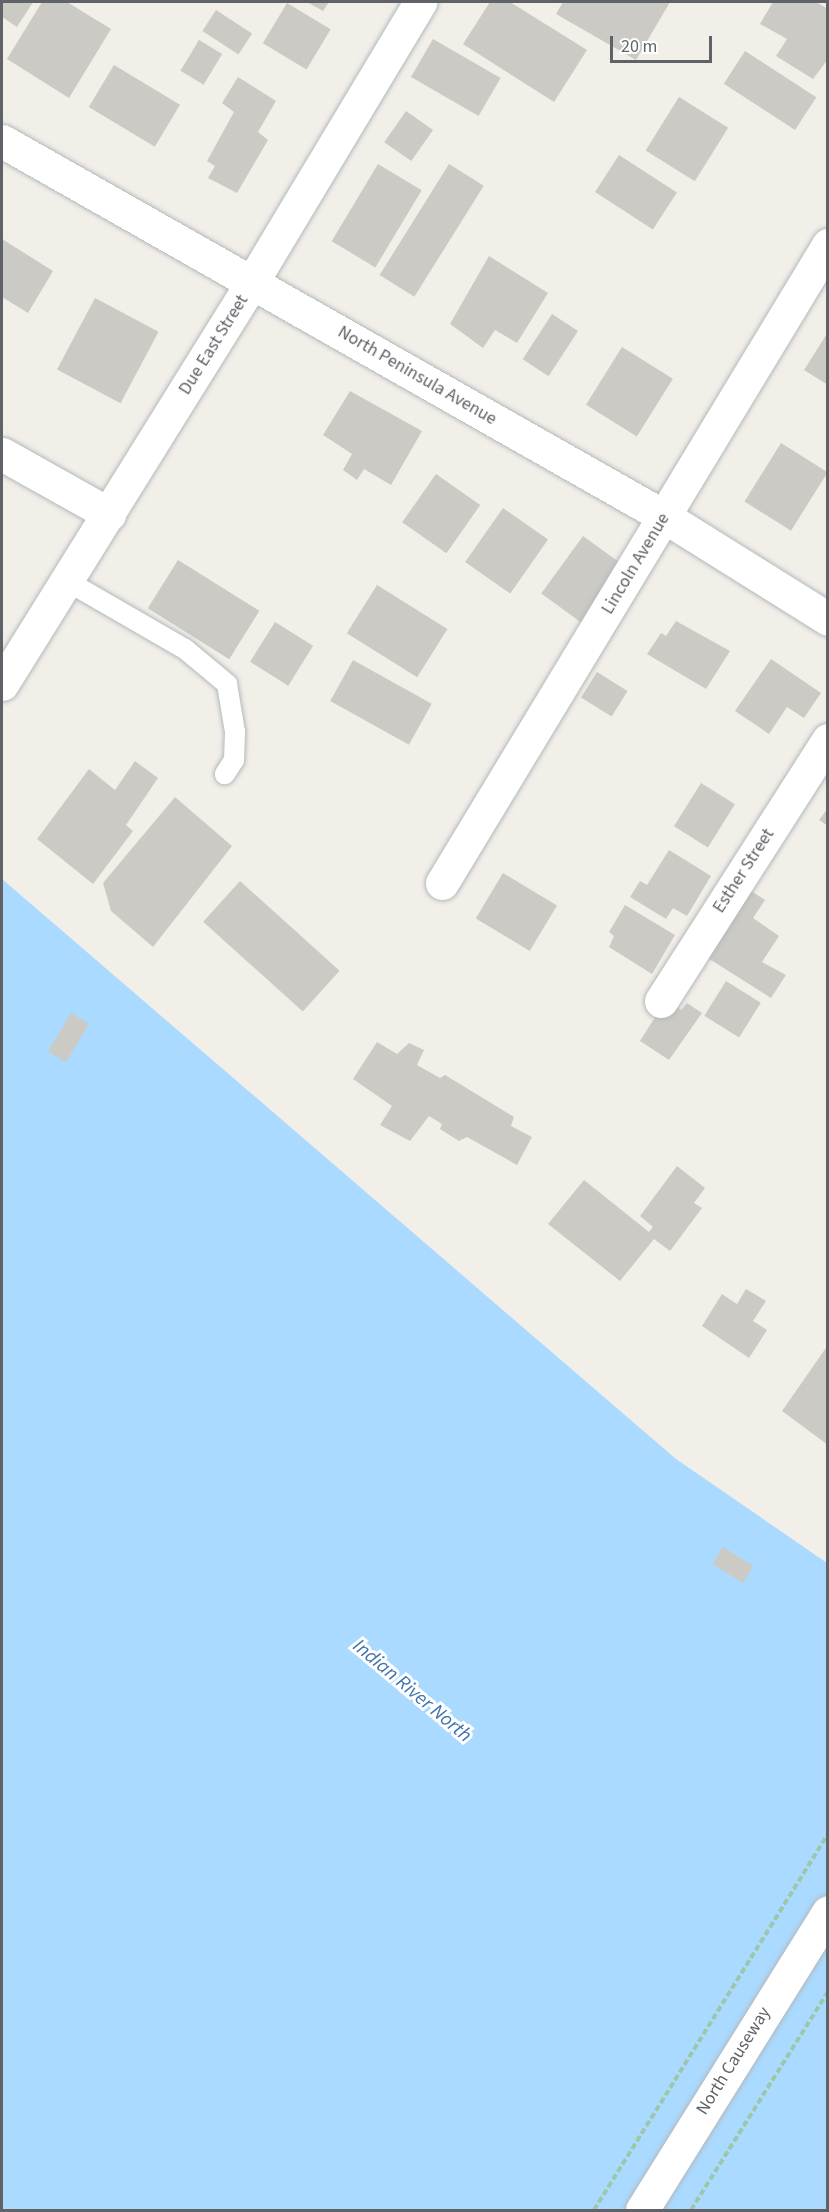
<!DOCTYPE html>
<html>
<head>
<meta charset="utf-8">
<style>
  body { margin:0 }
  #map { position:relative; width:829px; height:2212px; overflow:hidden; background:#f1efe8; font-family:"Source Sans 3",sans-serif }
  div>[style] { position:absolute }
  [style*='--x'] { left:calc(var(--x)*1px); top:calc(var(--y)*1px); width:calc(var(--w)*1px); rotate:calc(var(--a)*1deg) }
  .water>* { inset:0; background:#aadaff }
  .building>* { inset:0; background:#cccac5; transform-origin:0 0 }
  .path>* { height:4px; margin-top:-2px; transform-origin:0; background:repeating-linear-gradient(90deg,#9cc7a9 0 6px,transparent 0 9px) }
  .roads { filter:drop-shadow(0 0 2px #b5b8bc) drop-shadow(0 0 2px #b5b8bc) }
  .service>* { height:20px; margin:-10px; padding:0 10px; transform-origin:10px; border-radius:10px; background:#fff }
  .minor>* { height:33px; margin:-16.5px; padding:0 16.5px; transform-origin:16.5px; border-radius:16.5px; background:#fff }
  .tertiary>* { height:33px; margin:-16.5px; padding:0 16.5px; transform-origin:16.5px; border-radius:16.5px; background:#fff }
  .secondary>* { height:33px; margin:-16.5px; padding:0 16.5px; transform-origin:16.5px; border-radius:16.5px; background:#fff }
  span { translate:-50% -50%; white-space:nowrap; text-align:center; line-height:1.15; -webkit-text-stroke:6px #fff; paint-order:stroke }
  .street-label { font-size:18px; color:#5f6368 }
  .water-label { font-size:20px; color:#4174aa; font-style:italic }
  .frame { position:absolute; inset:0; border:3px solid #5f6368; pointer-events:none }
  .scale { position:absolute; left:610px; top:36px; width:102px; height:27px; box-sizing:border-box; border:3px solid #5f6368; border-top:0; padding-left:8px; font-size:18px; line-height:21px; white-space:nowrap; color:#5f6368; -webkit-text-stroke:4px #fff; paint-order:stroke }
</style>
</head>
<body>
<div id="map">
  <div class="water">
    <i style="clip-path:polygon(2px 879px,676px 1459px,827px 1563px,827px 2210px,2px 2210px)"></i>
  </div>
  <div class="building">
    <i style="clip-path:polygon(2px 2px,33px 2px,17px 27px,2px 17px)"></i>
    <i style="clip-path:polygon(42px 2px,67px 2px,111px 29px,69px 98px,7px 59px)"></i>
    <i style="clip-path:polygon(307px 2px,329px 2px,323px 11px)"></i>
    <i style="clip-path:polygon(490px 2px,510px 2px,587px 50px,554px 102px,463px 44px)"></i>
    <i style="clip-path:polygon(563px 2px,670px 2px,636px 60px,556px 14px)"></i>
    <i style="clip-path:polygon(773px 2px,816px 2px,828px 9px,828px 59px,813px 79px,776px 56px,787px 39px,760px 24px)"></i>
    <i style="left:287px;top:3px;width:51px;height:47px;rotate:31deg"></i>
    <i style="left:216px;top:10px;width:43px;height:25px;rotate:33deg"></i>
    <i style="left:433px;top:39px;width:78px;height:44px;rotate:30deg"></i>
    <i style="left:199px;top:40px;width:27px;height:36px;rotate:31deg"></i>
    <i style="left:745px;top:51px;width:85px;height:39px;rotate:33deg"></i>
    <i style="left:114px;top:65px;width:77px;height:49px;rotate:31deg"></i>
    <i style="clip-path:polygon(238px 77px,276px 101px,258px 132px,268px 140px,237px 193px,208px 178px,215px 166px,207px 161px,234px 112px,222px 103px)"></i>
    <i style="left:679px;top:97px;width:58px;height:63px;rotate:32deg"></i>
    <i style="left:406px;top:111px;width:33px;height:38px;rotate:35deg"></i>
    <i style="left:619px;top:155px;width:69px;height:44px;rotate:33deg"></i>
    <i style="left:378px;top:164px;width:51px;height:90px;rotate:31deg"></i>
    <i style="left:449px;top:164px;width:41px;height:131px;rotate:32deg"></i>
    <i style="clip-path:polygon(2px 239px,53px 271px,28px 313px,2px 297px)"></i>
    <i style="clip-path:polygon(489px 256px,548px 293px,517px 343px,495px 330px,483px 348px,450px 324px)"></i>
    <i style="left:95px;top:298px;width:72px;height:81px;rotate:28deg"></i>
    <i style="left:552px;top:314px;width:31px;height:54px;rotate:33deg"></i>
    <i style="clip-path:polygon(828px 332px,828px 385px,804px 370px)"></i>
    <i style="left:622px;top:347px;width:60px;height:68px;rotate:32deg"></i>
    <i style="clip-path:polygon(350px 391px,422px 431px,391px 485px,364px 469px,357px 480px,343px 470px,352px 454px,323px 435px)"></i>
    <i style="left:781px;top:443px;width:55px;height:69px;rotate:32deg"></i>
    <i style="left:436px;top:474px;width:54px;height:59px;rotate:35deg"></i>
    <i style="left:503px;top:508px;width:55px;height:66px;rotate:35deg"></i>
    <i style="left:583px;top:536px;width:52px;height:71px;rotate:36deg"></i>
    <i style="left:178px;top:560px;width:96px;height:57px;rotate:32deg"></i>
    <i style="left:377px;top:585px;width:83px;height:57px;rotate:32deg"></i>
    <i style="clip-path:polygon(676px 621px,730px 651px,706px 689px,647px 654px,661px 633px,666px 636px)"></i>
    <i style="left:275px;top:622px;width:45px;height:47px;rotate:32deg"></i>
    <i style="clip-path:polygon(771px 659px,821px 693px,804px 718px,787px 707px,769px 734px,735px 711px)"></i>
    <i style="left:353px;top:660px;width:90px;height:47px;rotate:29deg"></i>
    <i style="left:597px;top:672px;width:36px;height:30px;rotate:32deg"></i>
    <i style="clip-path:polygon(135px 761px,158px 778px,126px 825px,133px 831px,93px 884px,37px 839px,89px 769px,115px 790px)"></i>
    <i style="left:701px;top:783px;width:40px;height:51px;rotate:32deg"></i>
    <i style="clip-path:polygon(175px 797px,232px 846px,153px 947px,111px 911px,103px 883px)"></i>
    <i style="clip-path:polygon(828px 808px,828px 826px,819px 820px)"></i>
    <i style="clip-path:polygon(669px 850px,711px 876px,687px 916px,673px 908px,666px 919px,630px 897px,640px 881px,647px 885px)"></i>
    <i style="left:503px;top:873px;width:63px;height:53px;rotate:31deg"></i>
    <i style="left:240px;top:881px;width:134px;height:55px;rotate:42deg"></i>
    <i style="clip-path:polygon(746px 888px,765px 900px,753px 918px,779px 936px,762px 962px,786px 975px,771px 998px,703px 955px)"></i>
    <i style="clip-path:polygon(625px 905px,675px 935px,652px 974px,609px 947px,614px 936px,609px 932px)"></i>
    <i style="left:726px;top:981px;width:41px;height:41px;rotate:32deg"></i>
    <i style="clip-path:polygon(666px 1000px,681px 1010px,687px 1003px,702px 1013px,669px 1060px,640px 1041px)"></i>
    <i style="left:71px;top:1013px;width:21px;height:45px;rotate:31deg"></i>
    <i style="clip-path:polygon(377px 1042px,397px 1054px,409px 1043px,424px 1050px,417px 1065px,440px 1078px,445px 1075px,514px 1117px,511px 1126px,532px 1137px,517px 1165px,467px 1137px,459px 1141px,440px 1129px,442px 1124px,429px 1116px,410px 1141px,380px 1125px,392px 1106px,353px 1079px)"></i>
    <i style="clip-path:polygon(677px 1166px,705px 1188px,694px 1203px,702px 1208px,670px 1251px,654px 1239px,620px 1281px,548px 1224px,584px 1180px,649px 1232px,653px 1227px,640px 1216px)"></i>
    <i style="clip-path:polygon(746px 1289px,766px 1301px,753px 1321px,767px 1330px,749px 1358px,702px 1326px,722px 1294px,737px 1304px)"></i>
    <i style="clip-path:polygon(828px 1345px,828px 1445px,782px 1411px)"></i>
    <i style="left:723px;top:1547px;width:36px;height:20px;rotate:32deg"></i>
  </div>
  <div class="path">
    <i style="--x:594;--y:2210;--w:443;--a:-58.1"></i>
    <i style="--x:691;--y:2210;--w:257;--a:-57.9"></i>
  </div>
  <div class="roads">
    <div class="service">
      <i style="--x:67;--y:581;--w:136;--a:30"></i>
      <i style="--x:185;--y:649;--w:55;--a:39.8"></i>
      <i style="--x:227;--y:684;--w:49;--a:80.5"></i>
      <i style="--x:235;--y:732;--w:28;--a:92"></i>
      <i style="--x:234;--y:760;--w:17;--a:123"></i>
    </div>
    <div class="minor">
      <i style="--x:2;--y:454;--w:123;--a:29.3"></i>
      <i style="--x:2;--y:684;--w:473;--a:-58.1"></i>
      <i style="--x:252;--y:282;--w:327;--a:-59"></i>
      <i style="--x:442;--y:883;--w:746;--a:-58.83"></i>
      <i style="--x:661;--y:1001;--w:310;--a:-57.4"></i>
    </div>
    <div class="tertiary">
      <i style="--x:2;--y:141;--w:762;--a:29.56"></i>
      <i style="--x:665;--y:517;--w:192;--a:32"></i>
    </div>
    <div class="secondary">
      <i style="--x:642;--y:2210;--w:351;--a:-58"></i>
    </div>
  </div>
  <div class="street-label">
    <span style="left:214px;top:345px;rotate:-58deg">Due East Street</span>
    <span style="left:417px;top:376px;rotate:30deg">North Peninsula Avenue</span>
    <span style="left:636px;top:564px;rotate:-59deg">Lincoln Avenue</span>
    <span style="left:744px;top:871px;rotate:-57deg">Esther Street</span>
    <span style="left:734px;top:2061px;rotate:-58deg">North Causeway</span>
  </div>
  <div class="water-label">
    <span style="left:412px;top:1691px;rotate:40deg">Indian River North</span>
  </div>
  <div class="frame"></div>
  <div class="scale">20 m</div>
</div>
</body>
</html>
